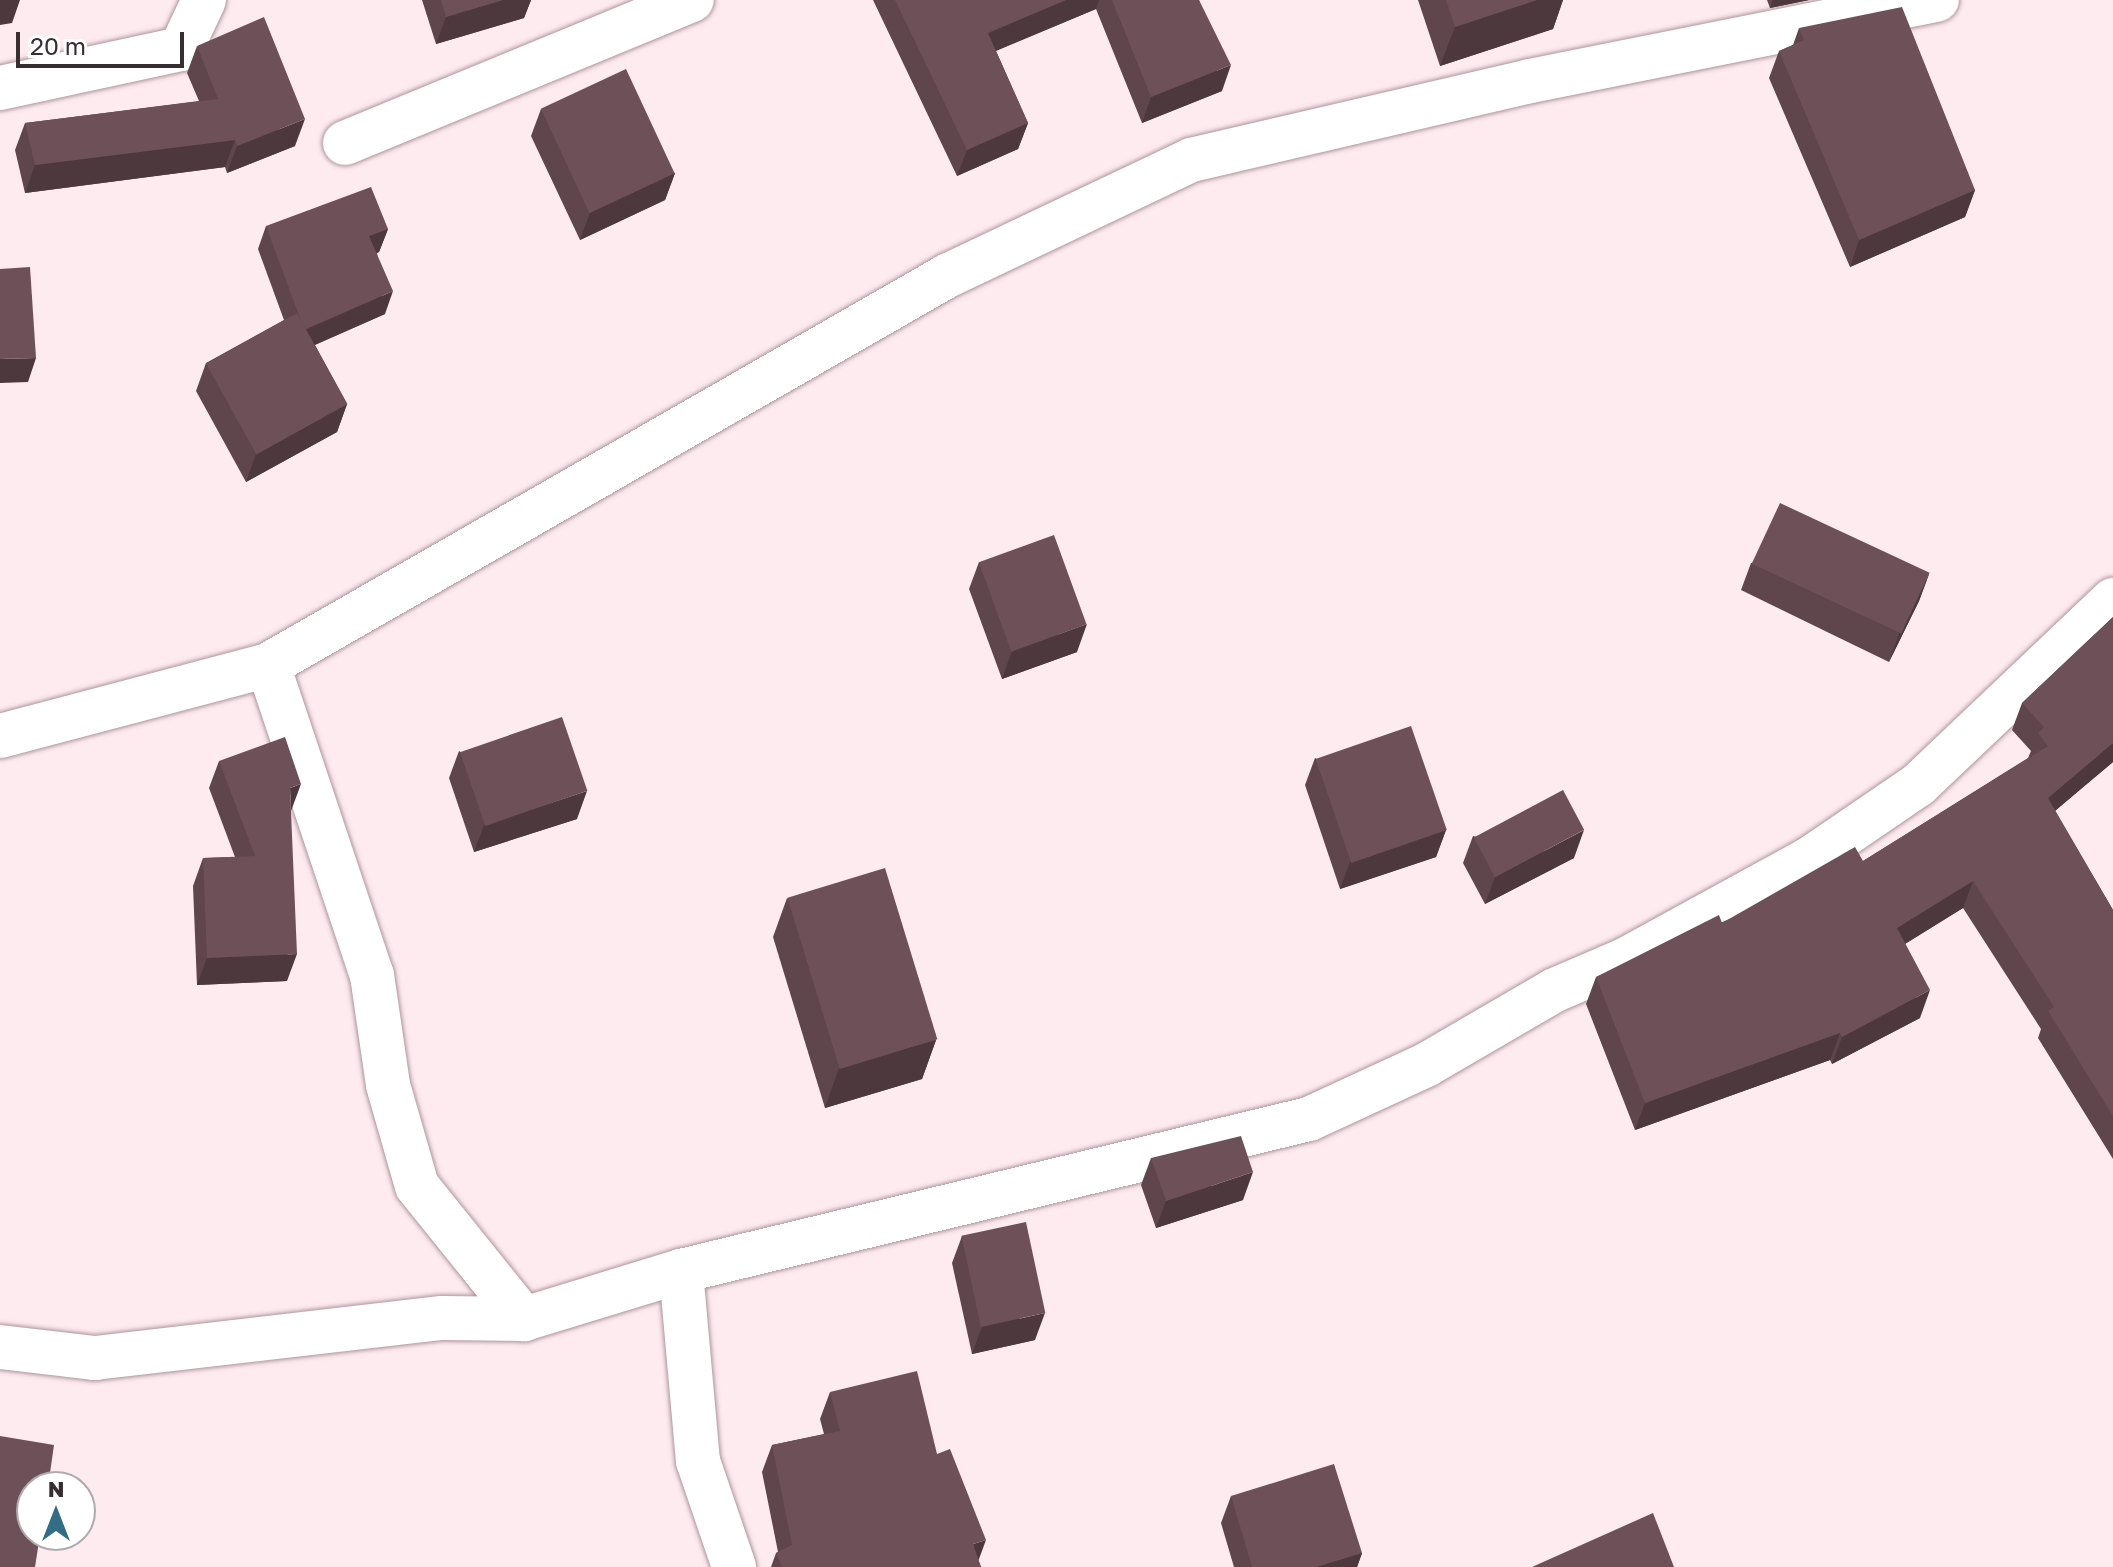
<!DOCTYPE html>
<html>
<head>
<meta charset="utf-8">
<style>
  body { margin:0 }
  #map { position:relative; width:2113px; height:1567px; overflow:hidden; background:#fdebf0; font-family:"Golos Text",sans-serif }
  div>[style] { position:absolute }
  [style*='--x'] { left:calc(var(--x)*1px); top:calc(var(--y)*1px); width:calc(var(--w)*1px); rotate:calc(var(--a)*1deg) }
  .roads { filter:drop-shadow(0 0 2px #af949b) drop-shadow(0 0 2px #af949b) }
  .minor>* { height:44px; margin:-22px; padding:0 22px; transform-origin:22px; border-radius:22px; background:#fff }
  .wall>* { inset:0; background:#5f454c }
  .shaded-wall>* { inset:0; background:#4d383e }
  .building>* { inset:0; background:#6e5058; transform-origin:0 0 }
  span { translate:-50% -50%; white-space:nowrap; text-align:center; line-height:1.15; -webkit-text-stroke:8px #fff; paint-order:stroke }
  .north { position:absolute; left:16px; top:1471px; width:80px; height:80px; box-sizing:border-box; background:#fff; border:2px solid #afabac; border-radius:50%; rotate:0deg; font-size:22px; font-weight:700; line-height:32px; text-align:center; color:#382d30 }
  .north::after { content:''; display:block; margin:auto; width:28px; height:36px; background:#326c85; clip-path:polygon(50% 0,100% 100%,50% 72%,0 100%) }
  .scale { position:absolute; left:16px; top:32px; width:168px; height:36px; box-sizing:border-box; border:4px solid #382d30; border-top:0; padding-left:10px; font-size:24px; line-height:28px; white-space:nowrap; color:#382d30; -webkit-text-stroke:6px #fff; paint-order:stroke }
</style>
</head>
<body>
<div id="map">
  <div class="roads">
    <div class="minor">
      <i style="--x:0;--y:88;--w:185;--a:-12.2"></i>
      <i style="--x:181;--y:49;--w:54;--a:-64.9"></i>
      <i style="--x:345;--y:143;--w:375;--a:-22.4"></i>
      <i style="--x:268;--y:665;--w:327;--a:71.5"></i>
      <i style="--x:372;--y:975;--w:111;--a:81.7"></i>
      <i style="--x:388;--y:1085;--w:105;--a:74"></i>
      <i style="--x:417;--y:1186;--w:171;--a:51.2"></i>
      <i style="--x:0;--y:736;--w:277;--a:-14.8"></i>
      <i style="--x:268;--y:665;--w:783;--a:-29.81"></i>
      <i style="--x:947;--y:276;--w:270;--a:-25.4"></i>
      <i style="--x:1191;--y:160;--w:348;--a:-13.1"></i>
      <i style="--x:1530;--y:81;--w:415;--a:-11.3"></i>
      <i style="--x:681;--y:1271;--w:191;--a:84.9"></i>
      <i style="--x:698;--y:1461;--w:112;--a:71.2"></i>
      <i style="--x:0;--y:1347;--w:96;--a:6.6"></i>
      <i style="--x:95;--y:1358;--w:349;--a:-6.6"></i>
      <i style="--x:442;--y:1318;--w:82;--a:0.7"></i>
      <i style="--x:524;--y:1319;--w:164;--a:-17"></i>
      <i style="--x:681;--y:1271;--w:646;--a:-13.61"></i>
      <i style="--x:1309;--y:1119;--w:129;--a:-24.8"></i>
      <i style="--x:1426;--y:1065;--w:149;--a:-30.2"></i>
      <i style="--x:1555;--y:990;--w:76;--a:-23.2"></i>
      <i style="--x:1625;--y:960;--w:209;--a:-28.7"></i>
      <i style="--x:1808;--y:860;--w:133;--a:-34.3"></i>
      <i style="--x:1918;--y:785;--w:269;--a:-43.5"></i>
    </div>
  </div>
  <div class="wall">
    <i style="clip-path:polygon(422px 0,531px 0,524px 18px,436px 44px)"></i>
    <i style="clip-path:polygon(873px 0,1199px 0,1222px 91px,1142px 123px,1096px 9px,996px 51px,1028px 123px,1018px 149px,957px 176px)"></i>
    <i style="clip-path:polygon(1418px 0,1563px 0,1553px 29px,1440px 66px)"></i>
    <i style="clip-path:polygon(1767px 0,1809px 0,1770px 8px)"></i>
    <i style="clip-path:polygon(1799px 28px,1975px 190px,1965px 217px,1850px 267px,1769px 78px,1779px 51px,1793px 45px)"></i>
    <i style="clip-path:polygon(197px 46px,295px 146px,227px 173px,225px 167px,25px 193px,15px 150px,25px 123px,199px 101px,187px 73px)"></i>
    <i style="clip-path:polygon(541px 109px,675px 173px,665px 200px,580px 240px,531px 136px)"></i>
    <i style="clip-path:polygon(266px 226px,388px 229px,379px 252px,377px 253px,385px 314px,315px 345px,347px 404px,337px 432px,246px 482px,196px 391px,206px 363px,284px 320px,258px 249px)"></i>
    <i style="clip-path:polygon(979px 562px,1077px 652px,1002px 679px,969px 589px)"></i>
    <i style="clip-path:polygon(1751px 563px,1929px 574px,1919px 601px,1889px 662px,1741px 590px)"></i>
    <i style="clip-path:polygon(2113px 617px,2113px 762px,2055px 811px,2113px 910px,2113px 1159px,2038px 1038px,2041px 1029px,1963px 908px,1905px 944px,1920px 1018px,1832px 1064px,1830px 1060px,1635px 1130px,1586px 1004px,1596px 977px,1863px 861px,2028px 758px,2031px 751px,2012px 730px,2022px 703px)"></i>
    <i style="clip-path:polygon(459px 751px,577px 819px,474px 852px,449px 778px)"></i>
    <i style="clip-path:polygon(1315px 758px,1446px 830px,1436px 857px,1340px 889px,1305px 785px)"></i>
    <i style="clip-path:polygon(219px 761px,291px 810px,287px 981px,197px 985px,193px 886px,203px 858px,235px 857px,209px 788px)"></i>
    <i style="clip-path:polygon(1473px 836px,1574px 858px,1485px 904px,1463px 863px)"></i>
    <i style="clip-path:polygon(787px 898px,936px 1040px,922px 1079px,825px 1108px,773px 937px)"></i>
    <i style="clip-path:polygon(1151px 1158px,1243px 1200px,1156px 1228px,1141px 1185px)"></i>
    <i style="clip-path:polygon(962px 1236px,1035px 1340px,972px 1354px,952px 1263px)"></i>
    <i style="clip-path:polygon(830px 1392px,937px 1454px,981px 1567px,771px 1567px,776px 1553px,778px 1552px,762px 1472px,772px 1445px,824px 1434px,820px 1419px)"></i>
    <i style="clip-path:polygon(1231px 1496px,1362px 1553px,1357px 1567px,1234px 1567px,1221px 1523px)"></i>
  </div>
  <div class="shaded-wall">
    <i style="clip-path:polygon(0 0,20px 0,12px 23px,0 25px)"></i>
    <i style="clip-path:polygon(503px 0,531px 0,524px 18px,436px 44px,446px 17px)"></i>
    <i style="clip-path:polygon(1066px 0,1099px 0,1096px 9px,978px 58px,988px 33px)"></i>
    <i style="clip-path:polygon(1537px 0,1563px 0,1553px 29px,1440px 66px,1455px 27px)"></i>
    <i style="clip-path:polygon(1773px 0,1809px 0,1770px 8px)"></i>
    <i style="clip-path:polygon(1231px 65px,1222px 91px,1142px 123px,1151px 97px)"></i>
    <i style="clip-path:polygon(305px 119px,295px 146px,227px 173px,237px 146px)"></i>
    <i style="clip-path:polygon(1028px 123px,1018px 149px,957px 176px,967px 150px)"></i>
    <i style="clip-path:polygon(235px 140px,225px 167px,25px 193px,35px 165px)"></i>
    <i style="clip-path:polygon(675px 173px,665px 200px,580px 240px,590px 213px)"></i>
    <i style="clip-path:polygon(1975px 190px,1965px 217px,1850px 267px,1859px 240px)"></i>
    <i style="clip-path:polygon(388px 229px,379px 252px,361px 259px,369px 236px)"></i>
    <i style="clip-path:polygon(393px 291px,385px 314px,296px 353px,305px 330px)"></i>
    <i style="clip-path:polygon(36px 358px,28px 382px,0 383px,0 359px)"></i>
    <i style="clip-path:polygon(347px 404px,337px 432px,246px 482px,256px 454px)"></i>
    <i style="clip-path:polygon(1929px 574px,1919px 601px,1889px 662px,1899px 634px)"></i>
    <i style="clip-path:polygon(1087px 624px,1077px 652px,1002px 679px,1012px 651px)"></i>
    <i style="clip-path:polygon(2113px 743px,2113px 762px,2038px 825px,2048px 798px)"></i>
    <i style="clip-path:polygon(301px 784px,291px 811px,290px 788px)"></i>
    <i style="clip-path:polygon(587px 791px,577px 819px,474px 852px,484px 825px)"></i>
    <i style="clip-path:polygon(1446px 830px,1436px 857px,1340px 889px,1350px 862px)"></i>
    <i style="clip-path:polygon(1584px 830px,1574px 858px,1485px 904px,1495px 877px)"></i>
    <i style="clip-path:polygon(1973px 881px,1963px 908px,1887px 955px,1897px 928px)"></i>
    <i style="clip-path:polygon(297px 954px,287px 981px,197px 985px,207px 958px)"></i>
    <i style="clip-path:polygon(1930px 990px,1920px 1018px,1832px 1064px,1842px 1037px)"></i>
    <i style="clip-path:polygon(1840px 1033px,1830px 1060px,1635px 1130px,1645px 1103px)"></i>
    <i style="clip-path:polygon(936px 1040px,922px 1079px,825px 1108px,839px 1068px)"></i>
    <i style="clip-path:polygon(1253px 1172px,1243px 1200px,1156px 1228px,1166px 1201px)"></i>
    <i style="clip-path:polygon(1045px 1313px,1035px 1340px,972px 1354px,982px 1327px)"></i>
    <i style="clip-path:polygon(986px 1540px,976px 1567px,973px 1544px)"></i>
    <i style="clip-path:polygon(1362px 1553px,1357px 1567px,1316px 1567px)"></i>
  </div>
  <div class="building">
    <i style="clip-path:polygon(441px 0,503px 0,446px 17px)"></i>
    <i style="clip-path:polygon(895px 0,1066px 0,988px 33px,1028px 123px,967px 150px)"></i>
    <i style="clip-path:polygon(1112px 0,1199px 0,1231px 65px,1151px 97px)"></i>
    <i style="clip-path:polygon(1446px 0,1537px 0,1455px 27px)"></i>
    <i style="clip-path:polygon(1902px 7px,1975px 190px,1859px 240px,1779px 51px,1804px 40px,1799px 28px)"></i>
    <i style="clip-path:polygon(264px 17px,305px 119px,237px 146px,235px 140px,35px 165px,25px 123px,218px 99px,197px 46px)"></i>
    <i style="left:626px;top:69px;width:115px;height:94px;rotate:65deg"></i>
    <i style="clip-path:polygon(371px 187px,388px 229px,369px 236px,393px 291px,306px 329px,301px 321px,266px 226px)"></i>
    <i style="clip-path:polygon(30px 267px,36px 358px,0 359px,0 269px)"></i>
    <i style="left:297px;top:313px;width:104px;height:104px;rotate:61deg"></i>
    <i style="left:1780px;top:503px;width:165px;height:67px;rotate:25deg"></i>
    <i style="left:1054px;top:535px;width:95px;height:80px;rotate:70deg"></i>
    <i style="clip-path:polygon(2113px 617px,2113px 743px,2048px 798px,2113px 910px,2113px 1116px,2048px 1011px,2054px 1007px,1973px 881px,1897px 928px,1930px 990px,1842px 1037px,1840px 1033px,1645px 1103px,1596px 977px,1719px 915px,1722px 923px,1855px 847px,1863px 861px,2048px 746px,2038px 733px,2044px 727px,2022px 703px)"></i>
    <i style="left:562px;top:717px;width:78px;height:108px;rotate:71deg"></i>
    <i style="left:1411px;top:726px;width:110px;height:101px;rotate:71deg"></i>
    <i style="clip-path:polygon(285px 737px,301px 784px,290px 788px,297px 954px,207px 958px,203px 858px,255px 856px,219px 761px)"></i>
    <i style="left:1563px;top:790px;width:45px;height:101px;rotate:62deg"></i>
    <i style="left:885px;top:868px;width:179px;height:102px;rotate:73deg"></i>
    <i style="clip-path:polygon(1241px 1136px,1253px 1172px,1166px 1201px,1151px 1158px)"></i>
    <i style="left:1026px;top:1222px;width:93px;height:66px;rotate:78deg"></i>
    <i style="clip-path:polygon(917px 1371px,937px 1454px,950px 1449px,986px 1540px,973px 1544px,981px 1567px,782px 1567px,776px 1553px,792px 1545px,772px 1445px,840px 1431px,830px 1392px)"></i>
    <i style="clip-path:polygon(0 1436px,54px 1445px,48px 1487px,32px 1487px,32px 1535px,40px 1535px,35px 1567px,0 1567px)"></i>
    <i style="clip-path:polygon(1334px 1464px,1362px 1553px,1316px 1567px,1252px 1567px,1231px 1496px)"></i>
    <i style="clip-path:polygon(1653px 1513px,1674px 1567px,1532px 1567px)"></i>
  </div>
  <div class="north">N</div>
  <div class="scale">20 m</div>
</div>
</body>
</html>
